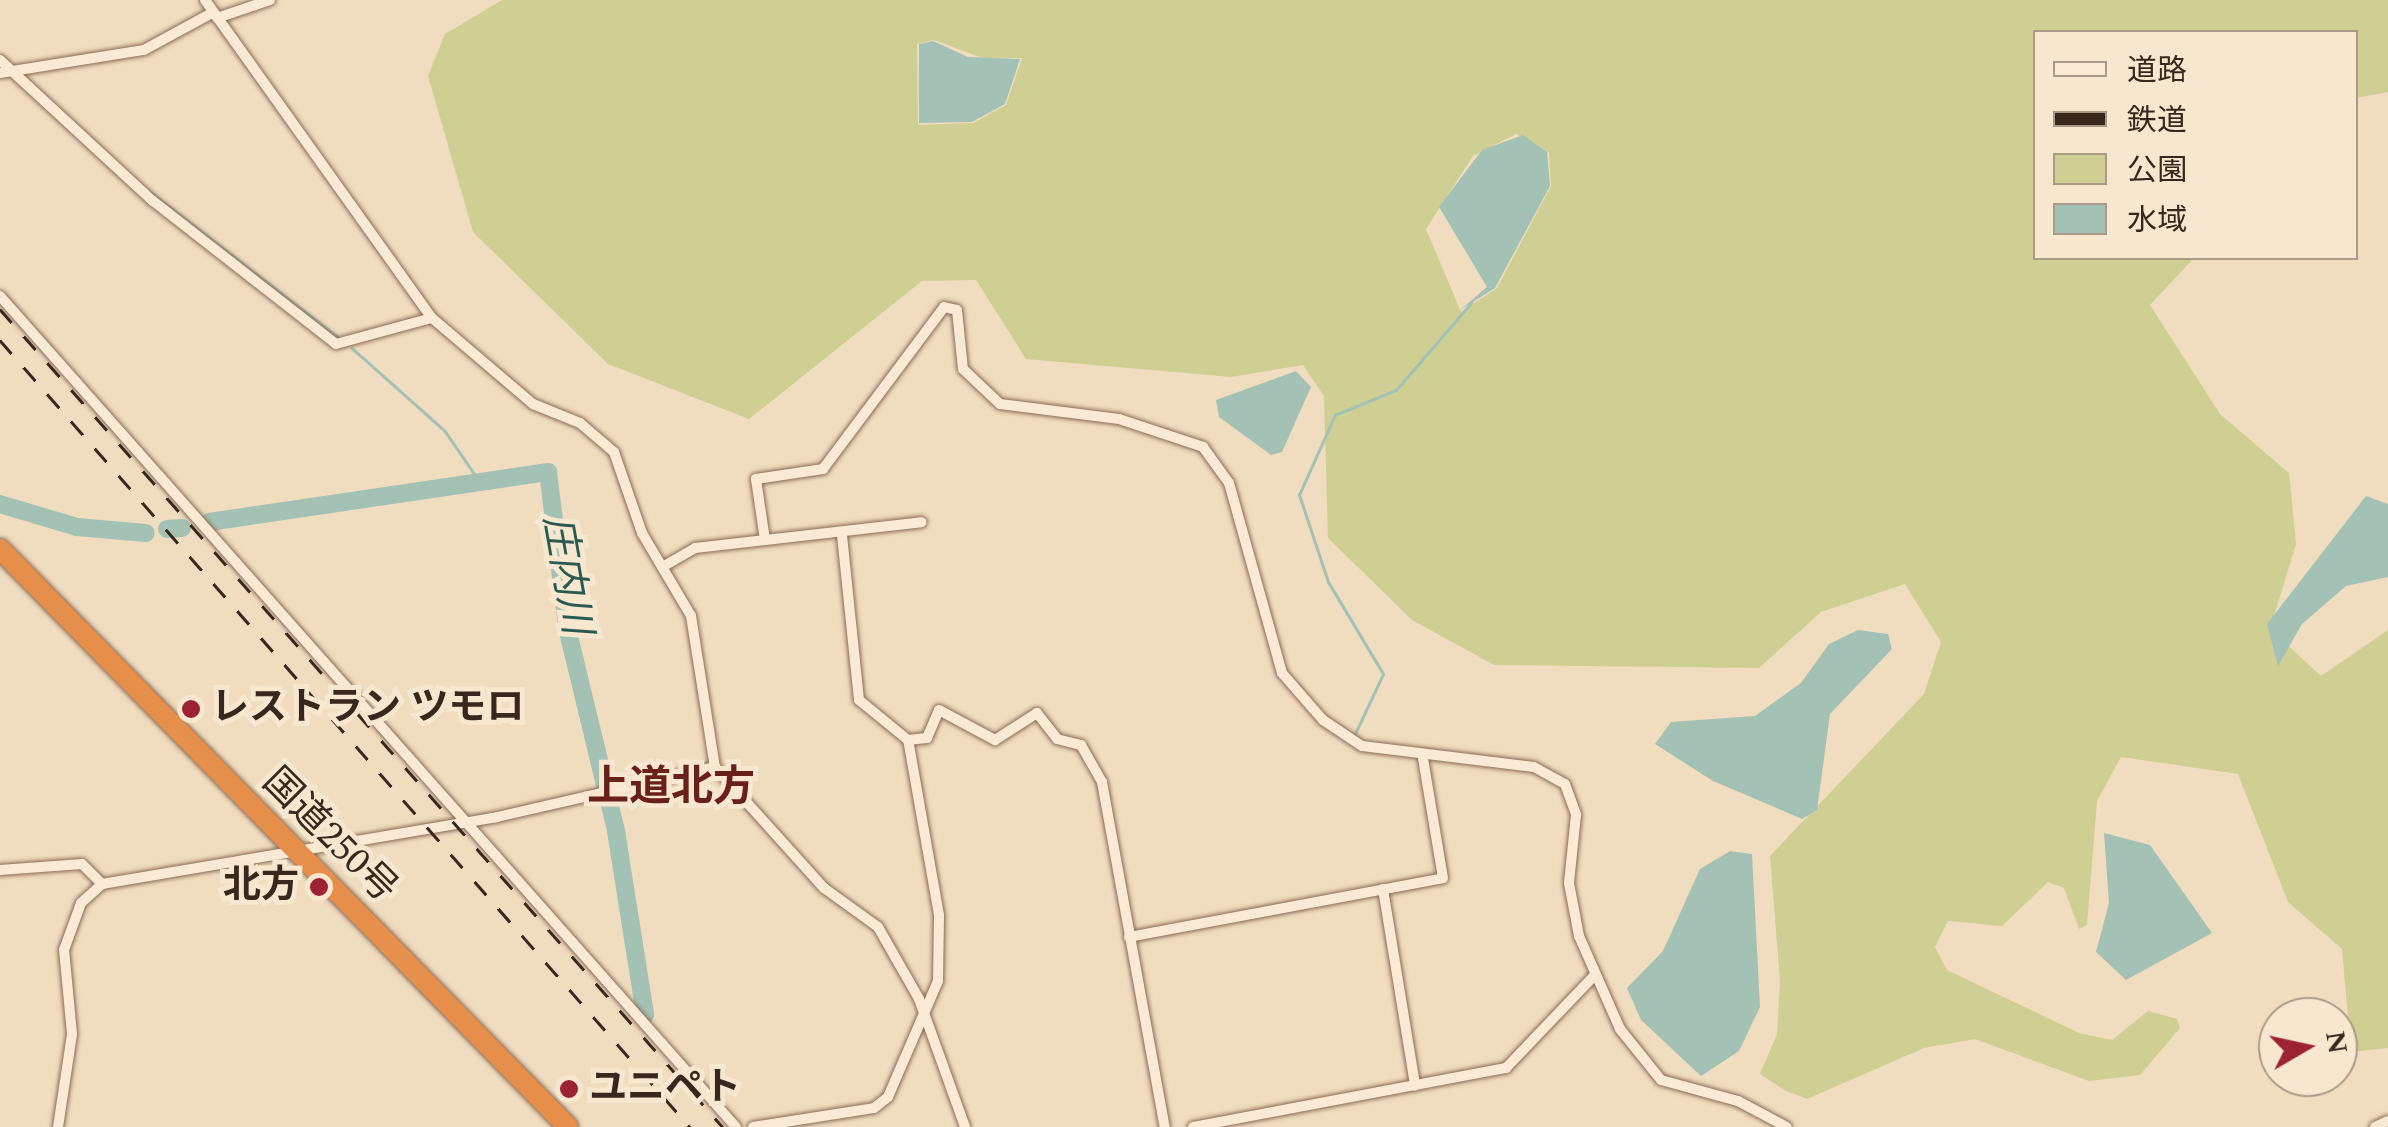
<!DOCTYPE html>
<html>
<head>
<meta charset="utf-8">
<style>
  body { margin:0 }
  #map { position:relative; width:2388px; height:1127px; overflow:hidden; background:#f0dcbf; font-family:Spectral,"Noto Sans JP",serif }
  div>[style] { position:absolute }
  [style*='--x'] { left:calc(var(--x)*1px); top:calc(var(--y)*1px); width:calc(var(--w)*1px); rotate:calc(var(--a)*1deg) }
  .green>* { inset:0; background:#cfcf93 }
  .water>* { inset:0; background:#a3c2b5 }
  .stream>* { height:2.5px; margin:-1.25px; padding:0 1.25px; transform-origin:1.25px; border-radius:1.25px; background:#a3c2b5 }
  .river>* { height:18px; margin:-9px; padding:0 9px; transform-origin:9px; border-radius:9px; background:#a3c2b5 }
  .roads { filter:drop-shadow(0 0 2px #8a6c56) drop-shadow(0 0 2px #8a6c56) }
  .street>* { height:10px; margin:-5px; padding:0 5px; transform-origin:5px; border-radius:5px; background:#fbead3 }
  .highway>* { height:20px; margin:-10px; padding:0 10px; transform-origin:10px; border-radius:10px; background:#e68f4a }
  .rail>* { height:2.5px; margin-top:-1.25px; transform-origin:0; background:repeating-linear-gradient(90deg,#39261c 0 18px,transparent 0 36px) }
  .dots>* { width:28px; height:28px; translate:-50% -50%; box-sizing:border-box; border:5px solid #f7e7cf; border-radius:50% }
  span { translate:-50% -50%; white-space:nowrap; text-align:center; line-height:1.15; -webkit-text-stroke:10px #f7e7cf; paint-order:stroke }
  .poi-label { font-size:38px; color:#39261c; font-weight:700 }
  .left { translate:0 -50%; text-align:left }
  .right { translate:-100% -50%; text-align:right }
  .street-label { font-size:38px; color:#39261c }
  .water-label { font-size:40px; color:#2a5951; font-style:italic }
  .quarter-label { font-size:42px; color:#682019; font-weight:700 }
  .legend { position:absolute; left:2033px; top:30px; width:325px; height:230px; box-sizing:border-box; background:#f7e7cf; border:2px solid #ab9a87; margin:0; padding:12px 18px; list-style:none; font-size:30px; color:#39261c }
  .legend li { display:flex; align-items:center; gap:20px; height:50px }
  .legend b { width:50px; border:2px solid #ab9a87 }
  .north { position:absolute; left:2258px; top:997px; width:100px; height:100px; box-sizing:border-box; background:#f7e7cf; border:2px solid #ab9a87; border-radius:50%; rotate:81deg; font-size:28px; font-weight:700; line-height:40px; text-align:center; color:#39261c }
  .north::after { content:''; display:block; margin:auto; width:35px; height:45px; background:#9d2332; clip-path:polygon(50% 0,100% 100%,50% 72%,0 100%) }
</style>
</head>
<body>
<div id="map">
  <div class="green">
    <i style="clip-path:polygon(evenodd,502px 0,2388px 0,2388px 92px,2356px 98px,2356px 32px,2036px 32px,2036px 258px,2194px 258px,2150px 305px,2220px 414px,2289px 473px,2296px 544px,2270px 629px,2321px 676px,2388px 630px,2388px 1048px,2351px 1052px,2342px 949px,2288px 902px,2238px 774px,2121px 757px,2097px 801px,2087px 925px,2079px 929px,2064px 888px,2048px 882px,2002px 926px,1948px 921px,1935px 947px,1947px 970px,2079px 1033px,2112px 1040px,2148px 1011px,2177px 1019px,2180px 1028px,2140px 1075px,2089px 1081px,1975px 1039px,1924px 1048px,1807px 1099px,1784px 1090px,1760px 1074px,1777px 1034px,1780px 981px,1770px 856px,1924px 694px,1941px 642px,1905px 584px,1821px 612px,1759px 668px,1494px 665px,1412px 620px,1328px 538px,1324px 396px,1303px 365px,1231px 377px,1026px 359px,976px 280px,922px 281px,749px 419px,608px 364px,473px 232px,428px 76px,445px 34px,502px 0,934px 40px,985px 59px,1022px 58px,1006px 105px,973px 123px,918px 125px,917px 44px,934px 40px,502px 0,1516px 134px,1549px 153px,1551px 186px,1497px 288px,1461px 312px,1426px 229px,1473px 156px,1516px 134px)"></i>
  </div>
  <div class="water">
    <i style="clip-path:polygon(933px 41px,968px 57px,1020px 59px,1005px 104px,972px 122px,919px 123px,919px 44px)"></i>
    <i style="clip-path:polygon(1523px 135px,1547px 152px,1550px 186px,1495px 288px,1460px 310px,1487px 287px,1439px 207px,1482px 150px)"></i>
    <i style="clip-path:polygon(1296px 371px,1311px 387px,1282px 452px,1271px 455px,1219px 417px,1216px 400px)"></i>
    <i style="clip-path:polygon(2366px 496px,2388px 504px,2388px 577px,2346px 586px,2302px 624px,2278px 666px,2267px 624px)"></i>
    <i style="clip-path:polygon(1858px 630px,1888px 634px,1892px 649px,1830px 714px,1817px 810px,1802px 819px,1713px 781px,1655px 744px,1671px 722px,1755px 716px,1801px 683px,1829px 644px)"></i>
    <i style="clip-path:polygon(2104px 833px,2150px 845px,2212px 933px,2126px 980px,2096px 952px,2109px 903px)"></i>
    <i style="clip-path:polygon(1730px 851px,1752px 854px,1760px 1007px,1739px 1051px,1701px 1076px,1641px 1020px,1627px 988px,1663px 951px,1700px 869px)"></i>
  </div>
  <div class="stream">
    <i style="--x:148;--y:190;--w:239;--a:37.7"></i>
    <i style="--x:352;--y:348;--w:125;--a:41.7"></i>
    <i style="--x:445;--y:431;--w:62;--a:55.5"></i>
    <i style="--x:1354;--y:736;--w:68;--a:-64.9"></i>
    <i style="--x:1383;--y:674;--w:107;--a:-120.9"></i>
    <i style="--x:1328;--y:582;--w:92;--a:-108.4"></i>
    <i style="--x:1299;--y:495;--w:88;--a:-65.8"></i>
    <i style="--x:1335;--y:415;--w:66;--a:-22.3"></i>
    <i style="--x:1396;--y:390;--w:115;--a:-49.2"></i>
  </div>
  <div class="river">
    <i style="--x:0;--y:504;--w:80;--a:16.6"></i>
    <i style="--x:77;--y:527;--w:69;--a:5"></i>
    <i style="--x:209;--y:522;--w:343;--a:-8.4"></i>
    <i style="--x:548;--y:472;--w:161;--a:82.9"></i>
    <i style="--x:568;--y:632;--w:205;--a:76.4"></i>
    <i style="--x:616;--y:831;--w:186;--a:81"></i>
    <i style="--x:167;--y:529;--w:15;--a:-4"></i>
  </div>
  <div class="roads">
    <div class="street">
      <i style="--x:205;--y:0;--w:391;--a:54.5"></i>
      <i style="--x:432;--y:318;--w:133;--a:40.4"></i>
      <i style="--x:533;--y:404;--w:51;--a:22"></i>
      <i style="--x:580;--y:423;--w:45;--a:40.5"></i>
      <i style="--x:614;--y:452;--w:86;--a:70.9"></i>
      <i style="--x:642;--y:533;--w:96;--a:59.4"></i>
      <i style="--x:691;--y:616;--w:153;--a:81"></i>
      <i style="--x:715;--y:767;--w:163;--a:48"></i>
      <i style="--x:824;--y:888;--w:67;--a:35.8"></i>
      <i style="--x:878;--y:927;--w:83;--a:60.3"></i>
      <i style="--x:919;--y:999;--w:136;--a:70.2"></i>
      <i style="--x:217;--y:18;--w:56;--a:-18.8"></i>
      <i style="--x:0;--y:60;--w:208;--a:42.7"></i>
      <i style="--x:153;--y:201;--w:232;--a:38"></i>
      <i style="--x:336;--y:344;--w:99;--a:-15.2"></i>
      <i style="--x:0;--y:73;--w:146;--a:-9.1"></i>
      <i style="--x:144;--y:50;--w:77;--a:-28.6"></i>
      <i style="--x:0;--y:296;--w:1110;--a:48.47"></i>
      <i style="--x:765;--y:540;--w:62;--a:-98.4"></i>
      <i style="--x:756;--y:479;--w:68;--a:-8.5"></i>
      <i style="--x:823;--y:469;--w:202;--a:-53.2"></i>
      <i style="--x:944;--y:307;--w:13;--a:13"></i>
      <i style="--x:957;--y:310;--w:59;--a:84.2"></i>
      <i style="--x:963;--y:369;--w:51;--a:43.4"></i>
      <i style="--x:1000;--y:404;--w:120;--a:7.2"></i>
      <i style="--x:1119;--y:419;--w:89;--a:18.4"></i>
      <i style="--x:1203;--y:447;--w:44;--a:54.2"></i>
      <i style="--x:1229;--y:483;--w:197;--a:74.4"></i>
      <i style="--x:1282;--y:673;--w:62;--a:48.9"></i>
      <i style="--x:1323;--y:720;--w:47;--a:33.7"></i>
      <i style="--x:1362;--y:746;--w:173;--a:7"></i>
      <i style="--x:1534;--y:767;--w:35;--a:29"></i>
      <i style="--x:1565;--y:784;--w:33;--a:70"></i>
      <i style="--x:1576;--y:815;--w:68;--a:95.9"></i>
      <i style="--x:1569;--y:883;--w:54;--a:79.3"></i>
      <i style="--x:1579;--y:936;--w:102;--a:66.2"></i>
      <i style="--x:1620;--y:1029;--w:65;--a:51.2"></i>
      <i style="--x:1661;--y:1080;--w:80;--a:15.3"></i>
      <i style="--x:1738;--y:1101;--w:55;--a:28"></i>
      <i style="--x:664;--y:566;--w:36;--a:-30"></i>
      <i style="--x:695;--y:548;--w:228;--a:-6.5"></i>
      <i style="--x:908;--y:740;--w:19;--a:-6"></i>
      <i style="--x:927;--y:738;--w:30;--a:-67"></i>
      <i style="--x:939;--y:710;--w:64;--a:28.2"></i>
      <i style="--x:995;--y:740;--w:50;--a:-32.7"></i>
      <i style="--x:1037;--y:713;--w:33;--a:52"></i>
      <i style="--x:1057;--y:739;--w:25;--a:14"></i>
      <i style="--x:1081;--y:745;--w:43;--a:60.4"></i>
      <i style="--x:1102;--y:782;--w:351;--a:79.7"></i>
      <i style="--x:0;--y:870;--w:82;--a:-4.2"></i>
      <i style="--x:82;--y:864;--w:28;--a:45"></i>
      <i style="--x:102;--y:884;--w:401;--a:-9.6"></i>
      <i style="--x:497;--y:817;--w:224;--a:-12.9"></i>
      <i style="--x:1383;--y:889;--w:199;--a:80.7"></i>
      <i style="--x:1129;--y:937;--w:319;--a:-10.6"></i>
      <i style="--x:1443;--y:878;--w:121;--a:-99.5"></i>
      <i style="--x:58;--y:1127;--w:94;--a:-81.4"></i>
      <i style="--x:72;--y:1034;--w:84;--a:-95.4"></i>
      <i style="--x:64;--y:950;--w:50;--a:-70.1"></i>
      <i style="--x:81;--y:903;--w:28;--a:-42"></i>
      <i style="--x:753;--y:1127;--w:122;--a:-8.9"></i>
      <i style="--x:874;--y:1108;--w:18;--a:-38"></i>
      <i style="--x:888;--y:1097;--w:126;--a:-66.7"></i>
      <i style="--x:938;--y:981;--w:66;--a:-89.1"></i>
      <i style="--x:939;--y:915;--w:178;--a:-100"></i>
      <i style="--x:908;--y:740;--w:63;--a:-140.8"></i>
      <i style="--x:859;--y:700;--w:166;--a:-95.9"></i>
      <i style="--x:1193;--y:1127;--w:319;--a:-10.7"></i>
      <i style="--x:1506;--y:1068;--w:127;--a:-46.3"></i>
      <i style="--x:2375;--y:1127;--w:14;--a:-25"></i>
    </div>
    <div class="highway">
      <i style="--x:0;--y:549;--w:810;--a:45.5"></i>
    </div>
  </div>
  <div class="rail">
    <i style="--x:0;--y:309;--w:1092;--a:48.53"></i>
    <i style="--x:0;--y:340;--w:1047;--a:48.76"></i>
  </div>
  <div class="dots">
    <i style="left:191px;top:709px;background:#9d2332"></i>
    <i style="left:319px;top:887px;background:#9d2332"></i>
    <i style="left:569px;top:1089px;background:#9d2332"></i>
  </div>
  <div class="poi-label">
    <span class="left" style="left:211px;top:709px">レストラン ツモロ</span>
    <span class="right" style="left:299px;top:887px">北方</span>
    <span class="left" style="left:589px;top:1089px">ユニペト</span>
  </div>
  <div class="street-label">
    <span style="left:329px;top:836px;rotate:45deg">国道250号</span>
  </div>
  <div class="water-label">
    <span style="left:566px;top:575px;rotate:80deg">庄内川</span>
  </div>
  <div class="quarter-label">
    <span style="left:671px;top:788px">上道北方</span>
  </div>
  <ul class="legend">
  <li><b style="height:12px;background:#fbead3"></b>道路</li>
  <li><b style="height:12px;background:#39261c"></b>鉄道</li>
  <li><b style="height:28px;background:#cfcf93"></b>公園</li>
  <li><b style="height:28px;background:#a3c2b5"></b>水域</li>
  </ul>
  <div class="north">N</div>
</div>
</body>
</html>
